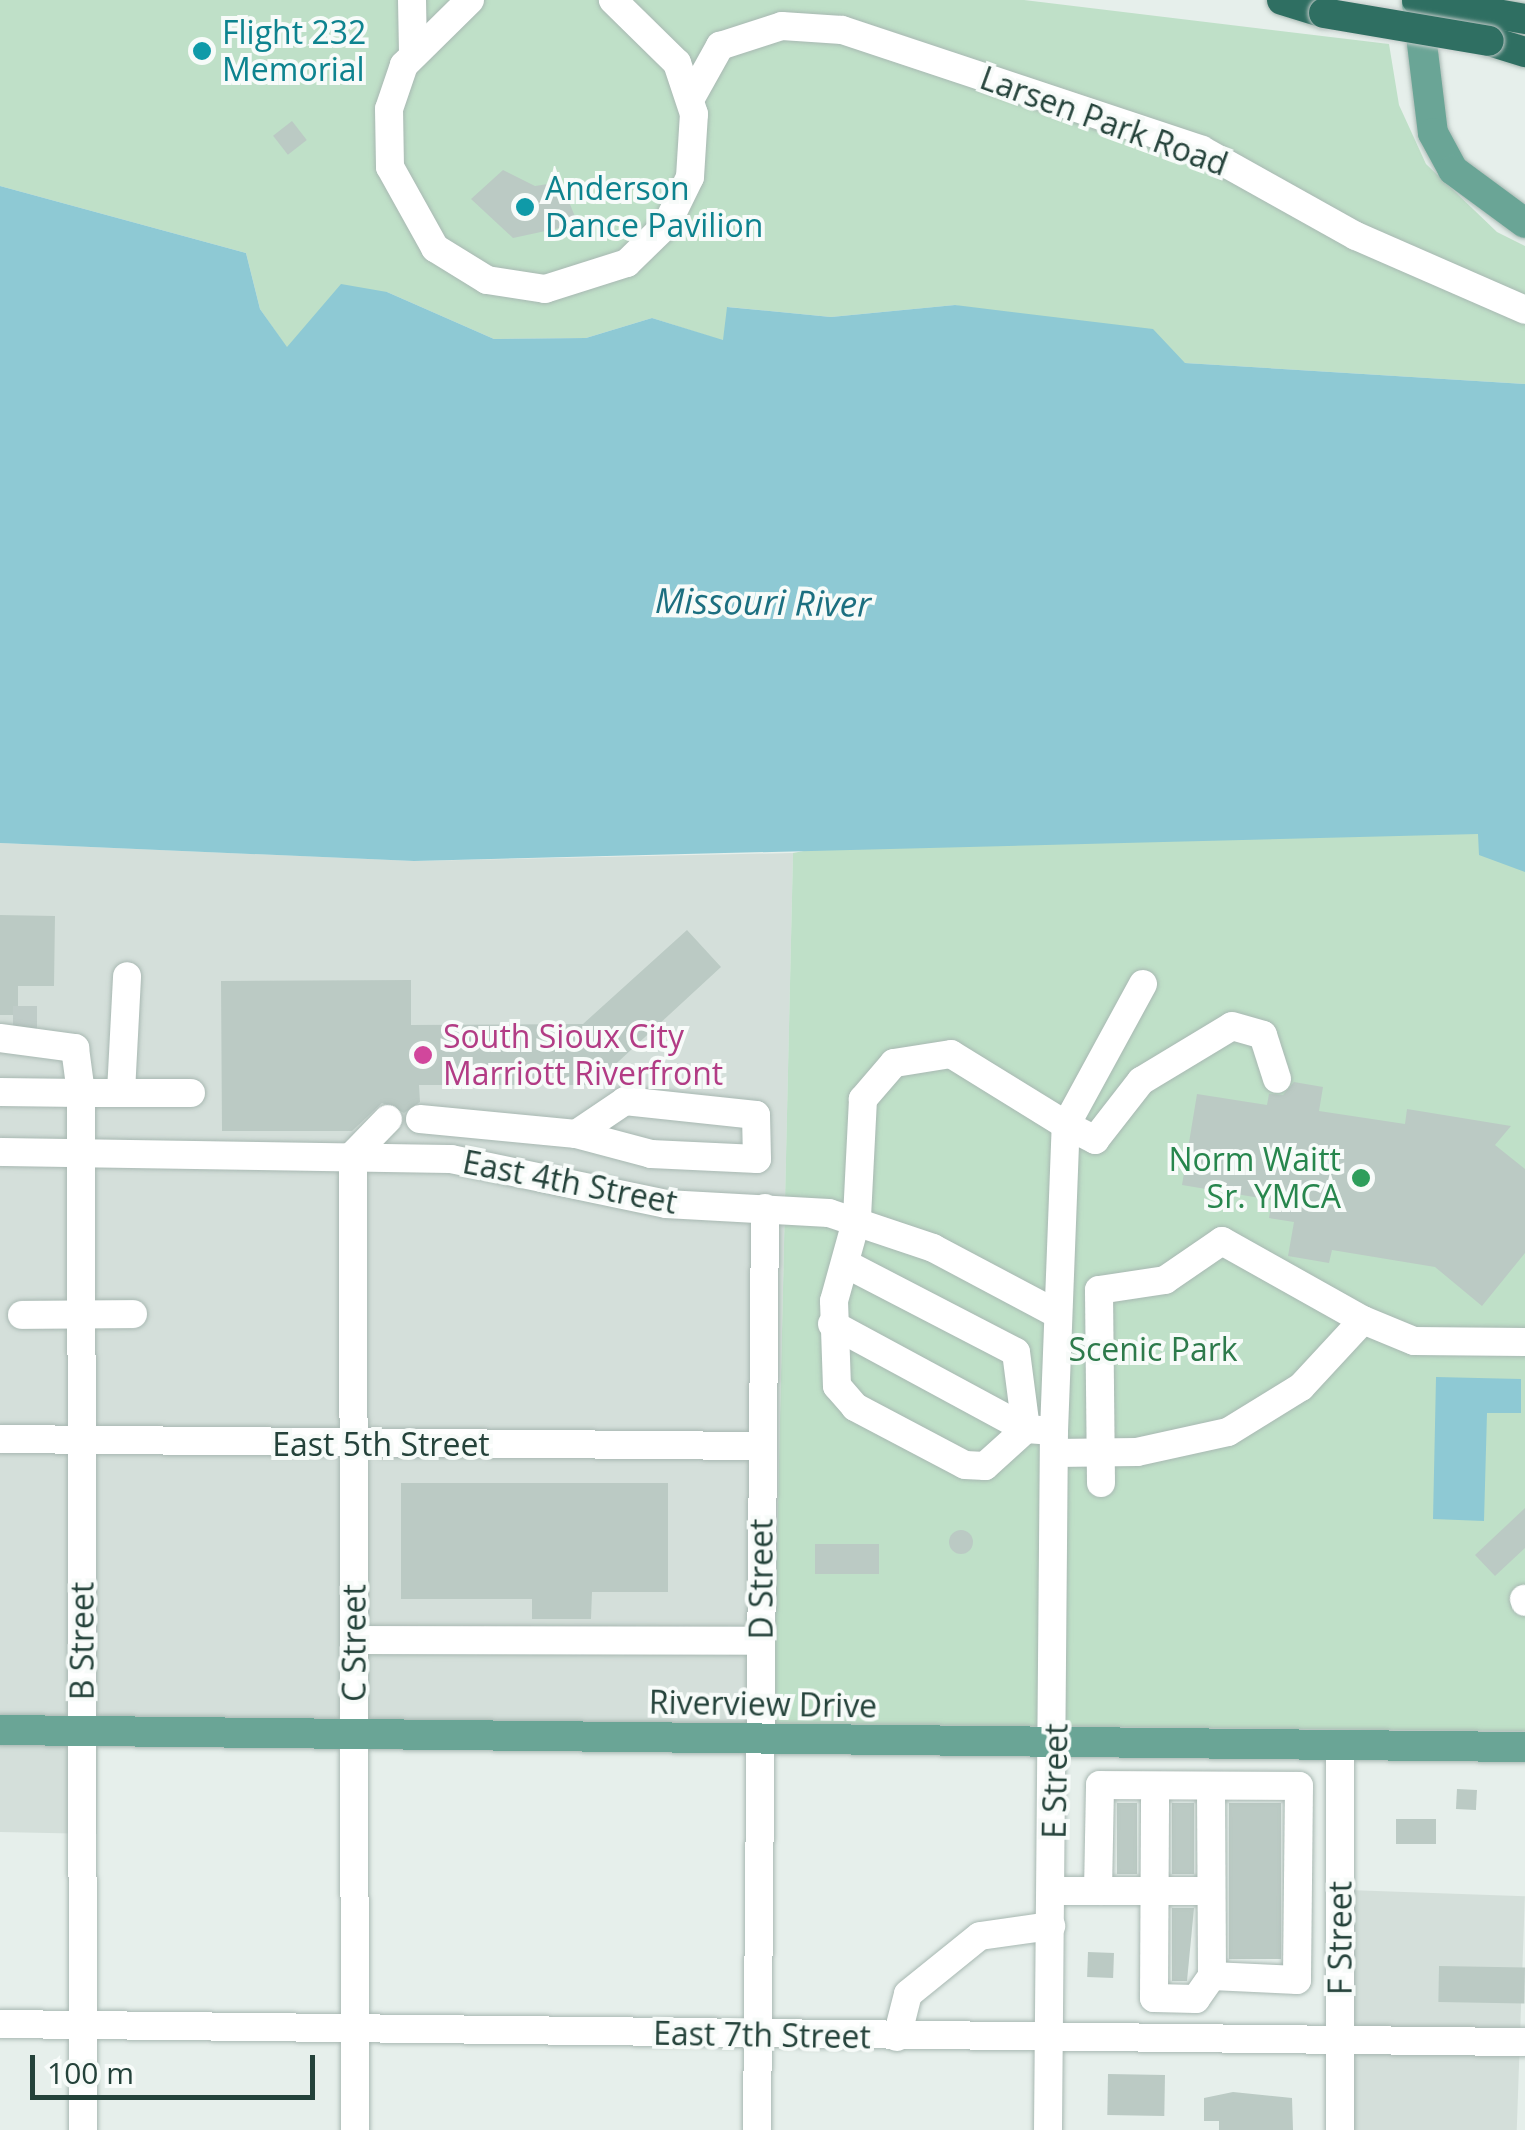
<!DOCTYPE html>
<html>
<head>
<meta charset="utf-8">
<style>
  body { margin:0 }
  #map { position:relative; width:1525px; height:2130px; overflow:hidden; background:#e6efeb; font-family:"Open Sans",sans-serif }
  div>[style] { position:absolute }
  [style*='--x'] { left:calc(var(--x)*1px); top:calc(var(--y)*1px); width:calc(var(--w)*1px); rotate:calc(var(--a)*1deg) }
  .built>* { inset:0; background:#d4dfda; transform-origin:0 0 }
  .green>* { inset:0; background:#bfe0c8 }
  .water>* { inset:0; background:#8ec9d4 }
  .building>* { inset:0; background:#bbcac4; transform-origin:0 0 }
  .round { border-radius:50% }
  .minor-tunnel>* { height:28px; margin-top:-14px; transform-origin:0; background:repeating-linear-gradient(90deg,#bfccc8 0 28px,transparent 0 42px) }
  .roads { filter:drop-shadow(0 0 2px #a8b8b2) drop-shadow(0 0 2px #a8b8b2) }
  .minor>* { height:28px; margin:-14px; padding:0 14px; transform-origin:14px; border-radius:14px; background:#fff }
  .major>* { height:30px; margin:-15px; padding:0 15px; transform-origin:15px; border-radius:15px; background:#6aa596 }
  .highway>* { height:30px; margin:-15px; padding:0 15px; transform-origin:15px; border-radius:15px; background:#2f6f62 }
  .bridges { filter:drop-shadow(0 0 2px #c2cac8) drop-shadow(0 0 2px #c2cac8) }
  .highway-bridge>* { height:30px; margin:-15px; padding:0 15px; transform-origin:15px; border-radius:15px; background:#2f6f62 }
  .dots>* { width:28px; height:28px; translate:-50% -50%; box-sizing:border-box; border:5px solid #f7fbf9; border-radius:50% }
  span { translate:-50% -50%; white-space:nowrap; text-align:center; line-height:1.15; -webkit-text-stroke:8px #f7fbf9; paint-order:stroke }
  .culture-label { font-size:32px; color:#0d838f }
  .left { translate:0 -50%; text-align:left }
  .street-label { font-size:32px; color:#24423a }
  .hotel-label { font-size:32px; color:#b23c85 }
  .leisure-label { font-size:32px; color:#27864d }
  .right { translate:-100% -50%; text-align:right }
  .park-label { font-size:32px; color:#2d7a4b }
  .water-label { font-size:35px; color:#1c6f80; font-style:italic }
  .scale { position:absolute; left:30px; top:2055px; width:285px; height:45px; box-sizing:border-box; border:5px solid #24423a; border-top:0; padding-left:12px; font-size:30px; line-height:35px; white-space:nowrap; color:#24423a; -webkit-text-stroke:8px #f7fbf9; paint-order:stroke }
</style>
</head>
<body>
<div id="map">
  <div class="built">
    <i style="clip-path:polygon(0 843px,414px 861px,793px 853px,773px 1724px,98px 1723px,97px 1834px,0 1832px)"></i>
    <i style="left:1348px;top:1890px;width:177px;height:240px;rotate:2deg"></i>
  </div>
  <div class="green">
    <i style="clip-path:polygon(0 0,1024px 0,1389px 44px,1399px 105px,1426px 164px,1497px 232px,1525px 246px,1525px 384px,1185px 363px,955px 305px,831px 317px,728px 307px,724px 341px,652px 318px,586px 338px,494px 339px,387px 292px,287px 348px,260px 309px,246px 253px,0 186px)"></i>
    <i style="clip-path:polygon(1375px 744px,1525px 786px,1525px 1731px,773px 1724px,793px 853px)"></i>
  </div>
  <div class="water">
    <i style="clip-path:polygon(0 186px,246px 253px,260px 309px,287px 347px,341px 284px,387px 292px,494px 339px,586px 338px,652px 318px,723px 340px,727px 307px,831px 317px,955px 305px,1153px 329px,1185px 363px,1525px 384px,1525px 872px,1479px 855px,1478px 834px,414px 861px,0 843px)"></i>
    <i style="clip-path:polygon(1436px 1377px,1521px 1379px,1521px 1413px,1487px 1413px,1484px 1521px,1433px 1519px)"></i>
  </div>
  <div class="building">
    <i style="left:292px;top:121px;width:24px;height:24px;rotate:52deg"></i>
    <i style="clip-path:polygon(503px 170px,535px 186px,561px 182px,578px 224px,513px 238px,471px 199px)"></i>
    <i style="clip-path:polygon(0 915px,55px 916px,54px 986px,18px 986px,18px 1015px,0 1015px)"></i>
    <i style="clip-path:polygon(687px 930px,721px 967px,593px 1085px,419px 1085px,420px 1102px,404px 1113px,382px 1103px,352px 1131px,222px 1131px,221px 981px,411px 980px,411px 1025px,583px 1024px)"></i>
    <i style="clip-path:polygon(1294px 1082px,1323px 1087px,1319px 1111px,1405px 1124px,1407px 1109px,1511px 1126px,1495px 1145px,1525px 1169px,1525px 1253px,1482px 1306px,1435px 1267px,1332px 1250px,1329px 1263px,1288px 1256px,1294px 1222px,1269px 1218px,1272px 1200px,1182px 1185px,1197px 1094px,1267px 1105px,1269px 1094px,1283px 1095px)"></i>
    <i style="clip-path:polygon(401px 1483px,668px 1483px,668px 1592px,592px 1592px,591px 1619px,532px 1619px,532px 1599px,401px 1599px)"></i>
    <i style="clip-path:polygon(1525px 1508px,1525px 1548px,1495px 1576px,1475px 1555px)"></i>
    <i class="round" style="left:949px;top:1530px;width:24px;height:24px"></i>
    <i style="left:815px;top:1544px;width:64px;height:30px"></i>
    <i style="left:1457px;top:1789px;width:20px;height:20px;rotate:3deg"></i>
    <i style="left:1117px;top:1803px;width:20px;height:71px"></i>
    <i style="left:1172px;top:1803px;width:22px;height:71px"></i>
    <i style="left:1229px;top:1803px;width:52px;height:156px"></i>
    <i style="left:1436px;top:1819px;width:25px;height:40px;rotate:90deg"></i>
    <i style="clip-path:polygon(1172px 1908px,1194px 1908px,1187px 1981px,1172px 1981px)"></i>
    <i style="left:1088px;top:1952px;width:26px;height:25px;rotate:2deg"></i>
    <i style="left:1439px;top:1966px;width:86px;height:36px;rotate:1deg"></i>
    <i style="left:1108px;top:2074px;width:57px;height:41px;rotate:1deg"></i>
    <i style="clip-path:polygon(1233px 2092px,1292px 2098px,1293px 2130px,1219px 2130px,1219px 2121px,1204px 2121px,1204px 2098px)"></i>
  </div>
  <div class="minor-tunnel">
    <i style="--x:13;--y:1020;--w:24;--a:0"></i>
  </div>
  <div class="roads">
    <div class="minor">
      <i style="--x:412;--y:0;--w:50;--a:88.9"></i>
      <i style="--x:470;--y:0;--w:93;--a:135.4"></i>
      <i style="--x:404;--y:65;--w:46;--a:108.8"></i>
      <i style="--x:389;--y:109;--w:58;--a:89"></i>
      <i style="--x:390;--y:167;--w:93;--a:60.9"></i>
      <i style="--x:435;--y:248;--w:61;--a:31.6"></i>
      <i style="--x:487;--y:280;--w:59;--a:8.8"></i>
      <i style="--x:545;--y:289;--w:86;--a:-17.6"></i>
      <i style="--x:627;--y:263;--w:56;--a:-44.3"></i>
      <i style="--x:667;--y:224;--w:52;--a:-63.9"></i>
      <i style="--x:690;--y:177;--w:63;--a:-86.4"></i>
      <i style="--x:694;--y:114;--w:54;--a:-108.4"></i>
      <i style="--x:677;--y:63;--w:90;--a:-135.5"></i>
      <i style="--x:691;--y:98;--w:60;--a:-60.9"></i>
      <i style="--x:720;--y:46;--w:65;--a:-17.9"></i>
      <i style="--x:782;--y:26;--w:60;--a:3.8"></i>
      <i style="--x:842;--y:30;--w:379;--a:18.4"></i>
      <i style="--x:1202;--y:150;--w:176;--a:29.2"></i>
      <i style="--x:1356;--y:236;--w:184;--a:23.6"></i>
      <i style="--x:1143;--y:984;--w:161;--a:118.6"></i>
      <i style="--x:1066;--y:1125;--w:33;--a:27"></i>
      <i style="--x:1095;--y:1140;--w:75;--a:-52.1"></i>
      <i style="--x:1141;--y:1081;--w:106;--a:-31.1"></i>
      <i style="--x:1232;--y:1026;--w:32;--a:16"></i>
      <i style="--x:1263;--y:1035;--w:46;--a:72.3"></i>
      <i style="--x:0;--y:1038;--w:76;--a:7.6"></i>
      <i style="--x:75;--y:1048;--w:45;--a:82.4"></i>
      <i style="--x:81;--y:1093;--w:81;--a:-179.3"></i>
      <i style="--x:121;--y:1092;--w:116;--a:-87"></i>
      <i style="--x:420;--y:1119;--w:157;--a:5.5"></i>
      <i style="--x:576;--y:1134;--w:78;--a:14.9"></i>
      <i style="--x:651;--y:1154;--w:106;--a:2.7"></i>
      <i style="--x:757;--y:1159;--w:44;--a:-91.3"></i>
      <i style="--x:756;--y:1115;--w:132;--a:-173.9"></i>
      <i style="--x:625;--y:1101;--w:59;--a:146"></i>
      <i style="--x:0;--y:1152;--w:451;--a:0.9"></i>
      <i style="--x:451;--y:1159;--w:220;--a:11.8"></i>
      <i style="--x:666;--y:1204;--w:163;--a:3.2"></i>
      <i style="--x:829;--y:1213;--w:110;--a:18.6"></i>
      <i style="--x:933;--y:1248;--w:140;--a:28"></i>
      <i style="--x:848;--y:1265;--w:189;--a:27.4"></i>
      <i style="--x:1016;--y:1352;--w:78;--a:82.6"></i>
      <i style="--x:22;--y:1315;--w:111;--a:-0.5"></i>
      <i style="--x:832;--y:1324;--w:221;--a:28.4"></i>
      <i style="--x:0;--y:1439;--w:762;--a:0.53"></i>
      <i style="--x:1055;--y:1453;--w:82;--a:-0.7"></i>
      <i style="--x:1137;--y:1452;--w:93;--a:-12.4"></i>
      <i style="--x:1228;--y:1432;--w:86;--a:-31.7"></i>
      <i style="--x:1301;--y:1387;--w:91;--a:-47.2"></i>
      <i style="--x:1363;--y:1320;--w:55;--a:22.4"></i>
      <i style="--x:1414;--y:1341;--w:111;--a:0.5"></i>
      <i style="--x:1101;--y:1483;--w:193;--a:-90.6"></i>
      <i style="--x:1099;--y:1290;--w:67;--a:-8.6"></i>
      <i style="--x:1165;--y:1280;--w:69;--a:-34.4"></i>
      <i style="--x:1222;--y:1241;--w:162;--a:29.3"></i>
      <i style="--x:1524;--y:1599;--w:3;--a:72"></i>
      <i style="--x:355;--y:1640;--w:405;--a:0.1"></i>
      <i style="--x:1211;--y:1786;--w:190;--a:89.7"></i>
      <i style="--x:1052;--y:1891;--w:159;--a:0"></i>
      <i style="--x:1098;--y:1891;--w:106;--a:-88.9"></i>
      <i style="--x:1100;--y:1785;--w:199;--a:0.3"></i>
      <i style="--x:1299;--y:1786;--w:194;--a:90.6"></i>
      <i style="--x:1297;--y:1980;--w:85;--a:-177.3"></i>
      <i style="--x:1212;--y:1976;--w:28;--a:125"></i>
      <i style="--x:1196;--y:1999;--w:42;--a:-178.6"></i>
      <i style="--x:1154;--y:1998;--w:212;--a:-89.7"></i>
      <i style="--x:0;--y:2024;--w:1525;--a:0.68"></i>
      <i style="--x:897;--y:2037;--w:44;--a:-75.7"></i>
      <i style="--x:908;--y:1994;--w:92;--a:-38.9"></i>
      <i style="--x:980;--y:1936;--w:72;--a:-8"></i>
      <i style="--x:83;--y:2130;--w:1037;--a:-90.11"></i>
      <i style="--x:81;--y:1093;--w:110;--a:0"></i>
      <i style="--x:355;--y:2130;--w:975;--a:-90.12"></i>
      <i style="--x:353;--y:1155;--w:50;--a:-45.8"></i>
      <i style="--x:757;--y:2130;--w:922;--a:-89.5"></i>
      <i style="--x:1048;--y:2130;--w:699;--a:-89.51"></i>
      <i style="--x:1054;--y:1431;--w:306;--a:-87.8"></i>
      <i style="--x:1066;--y:1125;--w:135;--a:-148.3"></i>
      <i style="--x:951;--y:1054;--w:58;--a:171"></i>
      <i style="--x:894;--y:1063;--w:48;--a:130.7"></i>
      <i style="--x:863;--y:1099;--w:119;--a:92.9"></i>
      <i style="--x:857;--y:1218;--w:86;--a:105.5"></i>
      <i style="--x:834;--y:1301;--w:85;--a:88"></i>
      <i style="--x:837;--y:1386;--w:28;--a:49"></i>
      <i style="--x:855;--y:1407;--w:124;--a:27.8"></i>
      <i style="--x:965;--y:1465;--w:20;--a:3"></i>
      <i style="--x:985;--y:1466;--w:55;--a:-42.1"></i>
      <i style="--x:1026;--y:1429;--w:28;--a:4"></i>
      <i style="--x:1340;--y:2130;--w:384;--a:-90"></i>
    </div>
    <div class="major">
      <i style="--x:1417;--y:3;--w:131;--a:83"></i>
      <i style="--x:1433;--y:133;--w:42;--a:61.6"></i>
      <i style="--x:1453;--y:170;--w:89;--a:36.4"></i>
      <i style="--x:0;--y:1730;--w:1525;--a:0.64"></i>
    </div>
    <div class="highway">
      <i style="--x:1282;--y:0;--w:44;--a:17.2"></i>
      <i style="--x:1417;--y:0;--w:110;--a:10"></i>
      <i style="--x:1489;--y:41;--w:38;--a:17"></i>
    </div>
  </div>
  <div class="bridges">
    <div class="highway-bridge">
      <i style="--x:1324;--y:13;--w:167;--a:9.6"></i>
    </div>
  </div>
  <div class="dots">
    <i style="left:202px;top:51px;background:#0f9aa8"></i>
    <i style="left:525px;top:207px;background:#0f9aa8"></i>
    <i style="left:423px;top:1055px;background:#d1479c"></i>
    <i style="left:1361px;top:1178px;background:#2e9e5b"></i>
  </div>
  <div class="culture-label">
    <span class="left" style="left:222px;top:51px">Flight 232<br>Memorial</span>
    <span class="left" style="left:545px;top:207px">Anderson<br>Dance Pavilion</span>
  </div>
  <div class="street-label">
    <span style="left:1104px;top:121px;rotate:20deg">Larsen Park Road</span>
    <span style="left:570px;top:1182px;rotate:11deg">East 4th Street</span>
    <span style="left:381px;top:1444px">East 5th Street</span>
    <span style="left:761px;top:1579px;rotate:-90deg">D Street</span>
    <span style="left:82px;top:1641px;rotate:-90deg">B Street</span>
    <span style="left:354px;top:1643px;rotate:-90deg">C Street</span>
    <span style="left:763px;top:1704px;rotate:1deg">Riverview Drive</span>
    <span style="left:1055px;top:1781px;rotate:-89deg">E Street</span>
    <span style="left:1340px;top:1938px;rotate:-90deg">F Street</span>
    <span style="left:762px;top:2035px;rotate:1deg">East 7th Street</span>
  </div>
  <div class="hotel-label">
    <span class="left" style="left:443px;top:1055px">South Sioux City<br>Marriott Riverfront</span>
  </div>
  <div class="leisure-label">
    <span class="right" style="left:1341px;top:1178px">Norm Waitt<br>Sr. YMCA</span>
  </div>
  <div class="park-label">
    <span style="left:1153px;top:1349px">Scenic Park</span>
  </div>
  <div class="water-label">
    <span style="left:763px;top:602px;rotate:1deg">Missouri River</span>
  </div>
  <div class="scale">100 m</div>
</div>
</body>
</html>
